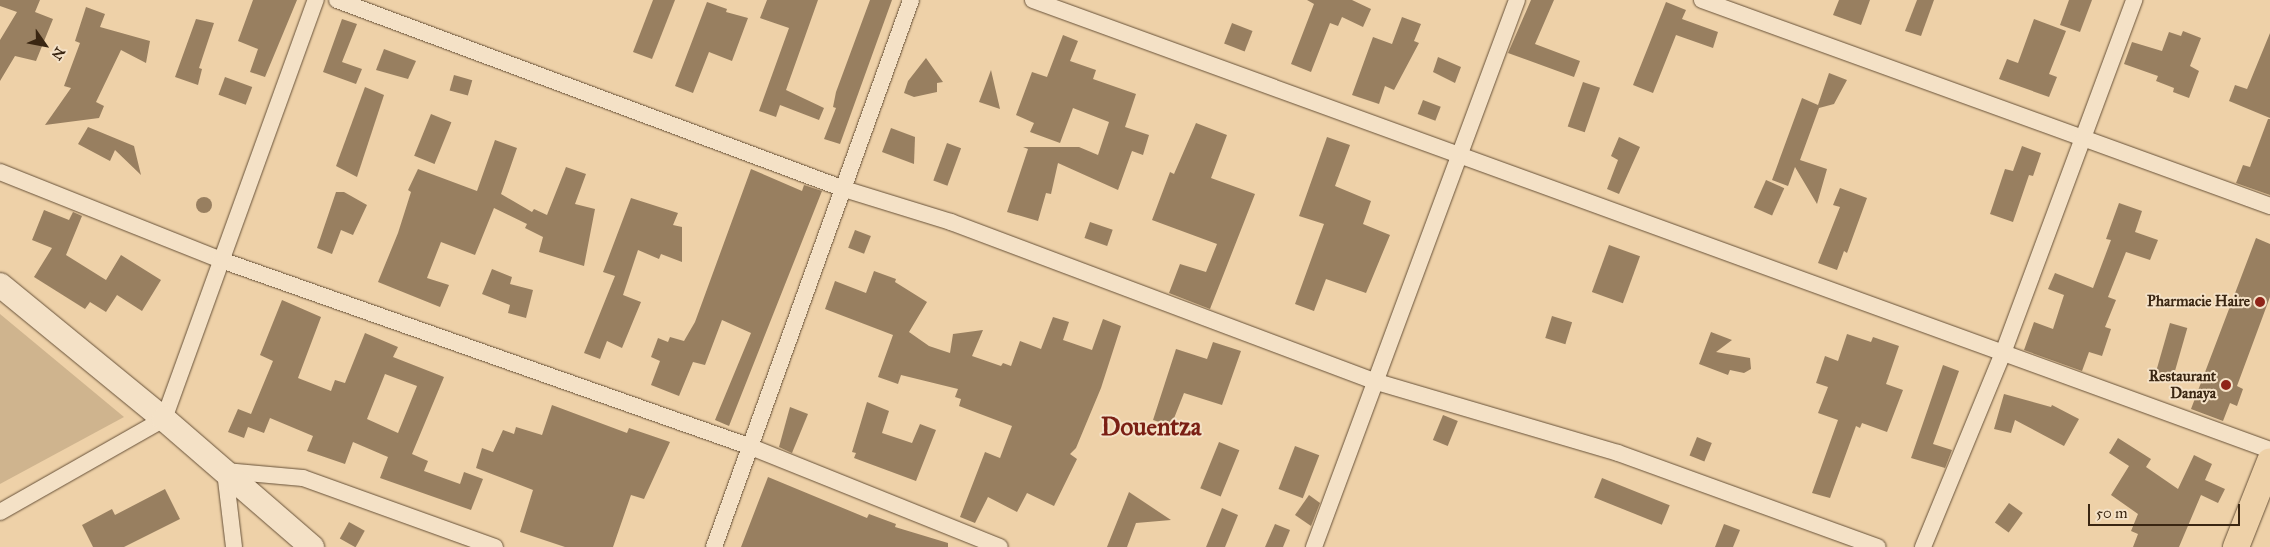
<!DOCTYPE html>
<html>
<head>
<meta charset="utf-8">
<style>
  body { margin:0 }
  #map { position:relative; width:2270px; height:547px; overflow:hidden; background:#eed1a8; font-family:"IM FELL Great Primer",serif }
  div>[style] { position:absolute }
  [style*='--x'] { left:calc(var(--x)*1px); top:calc(var(--y)*1px); width:calc(var(--w)*1px); rotate:calc(var(--a)*1deg) }
  .green>* { inset:0; background:#cfb48e }
  .building>* { inset:0; background:#987f60; transform-origin:0 0 }
  .round { border-radius:50% }
  .roads { filter:drop-shadow(0 0 1px #675138) drop-shadow(0 0 1px #675138) }
  .street>* { height:16px; margin:-8px; padding:0 8px; transform-origin:8px; border-radius:8px; background:#f4e1c6 }
  .secondary>* { height:24px; margin:-12px; padding:0 12px; transform-origin:12px; border-radius:12px; background:#f4e1c6 }
  .primary>* { height:26px; margin:-13px; padding:0 13px; transform-origin:13px; border-radius:13px; background:#eed1a8 }
  .dots>* { width:14px; height:14px; translate:-50% -50%; box-sizing:border-box; border:2px solid #f4e1c6; border-radius:50% }
  span { translate:-50% -50%; white-space:nowrap; text-align:center; line-height:1.15; -webkit-text-stroke:4px #f4e1c6; paint-order:stroke }
  .poi-label { font-size:15px; color:#3a2612; font-weight:700 }
  .right { translate:-100% -50%; text-align:right }
  .town-label { font-size:25px; color:#7a1f14; font-weight:700 }
  .north { position:absolute; left:20px; top:20px; width:50px; height:50px; -webkit-text-stroke:4px #f4e1c6; paint-order:stroke; rotate:123deg; font-size:14px; font-weight:700; line-height:20px; text-align:center; color:#3a2612 }
  .north::after { content:''; display:block; margin:auto; width:18px; height:22px; background:#3a2612; clip-path:polygon(50% 0,100% 100%,50% 72%,0 100%) }
  .scale { position:absolute; left:2088px; top:504px; width:152px; height:22px; box-sizing:border-box; border:2px solid #3a2612; border-top:0; padding-left:6px; font-size:15px; line-height:18px; white-space:nowrap; color:#3a2612; -webkit-text-stroke:4px #f4e1c6; paint-order:stroke }
</style>
</head>
<body>
<div id="map">
  <div class="green">
    <i style="clip-path:polygon(0 314px,124px 417px,0 484px)"></i>
  </div>
  <div class="building">
    <i style="clip-path:polygon(0 0,40px 0,35px 12px,53px 19px,36px 61px,15px 56px,0 81px,0 40px,17px 12px,0 6px)"></i>
    <i style="clip-path:polygon(253px 0,297px 0,265px 77px,250px 72px,258px 49px,238px 41px)"></i>
    <i style="clip-path:polygon(653px 0,675px 0,652px 59px,633px 52px)"></i>
    <i style="clip-path:polygon(767px 0,818px 0,786px 90px,824px 108px,819px 120px,780px 105px,776px 117px,759px 111px,789px 28px,760px 18px)"></i>
    <i style="clip-path:polygon(870px 0,892px 0,840px 144px,824px 139px,836px 108px,833px 107px,836px 92px)"></i>
    <i style="clip-path:polygon(1307px 0,1352px 0,1371px 9px,1363px 27px,1342px 17px,1338px 26px,1330px 23px,1311px 72px,1291px 64px,1314px 4px)"></i>
    <i style="clip-path:polygon(1531px 0,1554px 0,1535px 44px,1580px 61px,1574px 77px,1508px 53px)"></i>
    <i style="clip-path:polygon(1839px 0,1870px 0,1861px 25px,1833px 15px)"></i>
    <i style="clip-path:polygon(1917px 0,1934px 0,1921px 36px,1905px 31px)"></i>
    <i style="clip-path:polygon(2069px 0,2092px 0,2080px 32px,2060px 25px)"></i>
    <i style="clip-path:polygon(707px 2px,727px 9px,726px 12px,748px 18px,732px 61px,709px 52px,693px 93px,675px 86px)"></i>
    <i style="clip-path:polygon(1666px 2px,1686px 10px,1682px 19px,1718px 32px,1713px 48px,1676px 35px,1653px 93px,1633px 85px)"></i>
    <i style="clip-path:polygon(86px 7px,105px 14px,100px 27px,150px 41px,146px 63px,121px 50px,96px 102px,104px 106px,99px 118px,45px 125px,71px 88px,64px 86px,80px 43px,75px 41px)"></i>
    <i style="clip-path:polygon(1402px 17px,1421px 24px,1414px 41px,1419px 43px,1394px 90px,1385px 86px,1379px 104px,1352px 95px,1373px 37px,1392px 44px)"></i>
    <i style="clip-path:polygon(196px 19px,214px 23px,199px 68px,202px 69px,198px 85px,175px 77px)"></i>
    <i style="clip-path:polygon(342px 19px,357px 24px,342px 62px,362px 69px,356px 84px,323px 72px)"></i>
    <i style="clip-path:polygon(2034px 19px,2066px 31px,2049px 74px,2057px 77px,2049px 97px,1999px 79px,2007px 59px,2018px 63px)"></i>
    <i style="left:1232px;top:23px;width:22px;height:22px;rotate:21deg"></i>
    <i style="clip-path:polygon(2183px 31px,2201px 38px,2190px 66px,2199px 71px,2189px 98px,2173px 92px,2174px 88px,2156px 81px,2158px 76px,2124px 64px,2132px 42px,2162px 51px,2169px 32px,2181px 36px)"></i>
    <i style="clip-path:polygon(2270px 33px,2270px 118px,2229px 101px,2235px 85px,2247px 89px)"></i>
    <i style="clip-path:polygon(1063px 35px,1078px 41px,1070px 61px,1096px 70px,1093px 79px,1136px 94px,1125px 127px,1149px 135px,1143px 155px,1132px 151px,1118px 190px,1058px 163px,1051px 194px,1046px 193px,1038px 221px,1007px 212px,1028px 149px,1023px 147px,1079px 147px,1098px 155px,1109px 122px,1073px 108px,1060px 143px,1030px 132px,1034px 123px,1016px 115px,1032px 72px,1047px 77px)"></i>
    <i style="clip-path:polygon(384px 49px,416px 61px,408px 79px,376px 70px)"></i>
    <i style="clip-path:polygon(1438px 57px,1461px 67px,1455px 83px,1433px 72px)"></i>
    <i style="clip-path:polygon(926px 58px,943px 82px,937px 83px,937px 92px,914px 97px,904px 93px,908px 81px)"></i>
    <i style="clip-path:polygon(991px 70px,1000px 109px,979px 102px)"></i>
    <i style="clip-path:polygon(1829px 73px,1847px 80px,1834px 104px,1819px 108px,1800px 160px,1827px 169px,1817px 204px,1795px 167px,1788px 186px,1772px 180px,1802px 98px,1818px 105px)"></i>
    <i style="left:454px;top:75px;width:19px;height:16px;rotate:16deg"></i>
    <i style="left:225px;top:77px;width:29px;height:19px;rotate:20deg"></i>
    <i style="left:1583px;top:82px;width:18px;height:47px;rotate:19deg"></i>
    <i style="clip-path:polygon(365px 87px,384px 95px,357px 177px,336px 166px)"></i>
    <i style="left:1423px;top:100px;width:19px;height:15px;rotate:21deg"></i>
    <i style="left:431px;top:114px;width:22px;height:45px;rotate:22deg"></i>
    <i style="clip-path:polygon(2268px 119px,2270px 119px,2270px 195px,2236px 183px,2243px 165px,2250px 167px)"></i>
    <i style="clip-path:polygon(1196px 123px,1227px 135px,1211px 178px,1255px 194px,1210px 309px,1169px 293px,1180px 264px,1206px 272px,1217px 244px,1152px 220px,1170px 172px,1174px 174px)"></i>
    <i style="clip-path:polygon(88px 127px,134px 146px,141px 175px,115px 150px,110px 161px,78px 144px)"></i>
    <i style="clip-path:polygon(891px 128px,915px 137px,914px 164px,882px 152px)"></i>
    <i style="clip-path:polygon(1327px 137px,1350px 145px,1335px 186px,1371px 201px,1363px 224px,1390px 235px,1366px 293px,1326px 279px,1314px 311px,1295px 304px,1324px 224px,1299px 216px)"></i>
    <i style="clip-path:polygon(1619px 137px,1640px 147px,1619px 194px,1607px 189px,1618px 160px,1611px 156px)"></i>
    <i style="clip-path:polygon(495px 140px,517px 148px,501px 194px,532px 212px,534px 209px,547px 215px,566px 167px,586px 174px,575px 204px,595px 209px,584px 266px,539px 252px,543px 237px,525px 228px,527px 224px,494px 208px,475px 255px,441px 242px,427px 278px,449px 285px,440px 307px,378px 282px,398px 233px,411px 192px,408px 190px,418px 169px,477px 191px)"></i>
    <i style="left:947px;top:143px;width:15px;height:40px;rotate:20deg"></i>
    <i style="clip-path:polygon(2022px 146px,2041px 153px,2033px 176px,2029px 175px,2013px 222px,1990px 214px,2005px 169px,2013px 171px)"></i>
    <i style="clip-path:polygon(751px 169px,802px 191px,804px 185px,822px 191px,729px 426px,715px 420px,751px 333px,722px 320px,705px 365px,693px 362px,679px 396px,651px 385px,660px 361px,651px 357px,658px 338px,668px 342px,670px 337px,684px 341px,695px 322px)"></i>
    <i style="left:1766px;top:180px;width:20px;height:30px;rotate:24deg"></i>
    <i style="clip-path:polygon(1840px 188px,1867px 198px,1847px 253px,1844px 251px,1837px 270px,1818px 263px,1840px 207px,1833px 205px)"></i>
    <i style="clip-path:polygon(336px 192px,344px 192px,367px 205px,353px 235px,341px 230px,332px 254px,317px 248px)"></i>
    <i class="round" style="left:196px;top:197px;width:16px;height:16px"></i>
    <i style="clip-path:polygon(631px 198px,678px 213px,673px 225px,682px 227px,682px 262px,661px 254px,659px 259px,638px 250px,623px 295px,641px 302px,622px 348px,607px 341px,600px 359px,584px 353px,615px 276px,603px 272px)"></i>
    <i style="clip-path:polygon(2119px 203px,2142px 211px,2135px 232px,2158px 240px,2150px 260px,2126px 252px,2108px 297px,2116px 300px,2105px 327px,2111px 329px,2102px 356px,2089px 352px,2082px 371px,2024px 350px,2034px 322px,2053px 329px,2064px 295px,2048px 289px,2055px 273px,2093px 288px,2111px 240px,2106px 239px)"></i>
    <i style="clip-path:polygon(44px 210px,69px 220px,73px 212px,82px 216px,66px 255px,106px 280px,121px 255px,161px 280px,142px 311px,117px 295px,106px 312px,90px 302px,85px 309px,34px 277px,52px 248px,32px 240px)"></i>
    <i style="left:1090px;top:222px;width:24px;height:17px;rotate:19deg"></i>
    <i style="left:855px;top:230px;width:17px;height:19px;rotate:21deg"></i>
    <i style="clip-path:polygon(2256px 238px,2270px 244px,2270px 297px,2237px 386px,2243px 389px,2237px 406px,2230px 403px,2223px 421px,2191px 409px)"></i>
    <i style="left:1609px;top:245px;width:33px;height:50px;rotate:20deg"></i>
    <i style="clip-path:polygon(492px 269px,512px 277px,510px 284px,533px 290px,526px 318px,508px 313px,510px 305px,482px 294px)"></i>
    <i style="clip-path:polygon(874px 271px,896px 279px,895px 282px,927px 302px,909px 332px,929px 346px,950px 353px,953px 334px,983px 330px,972px 356px,1001px 366px,1003px 363px,1011px 366px,1020px 341px,1041px 349px,1053px 317px,1069px 322px,1063px 340px,1092px 350px,1103px 319px,1121px 326px,1101px 388px,1076px 448px,1070px 454px,1077px 459px,1054px 506px,1027px 493px,1017px 512px,988px 497px,975px 523px,960px 517px,985px 452px,1000px 458px,1012px 426px,959px 406px,961px 399px,955px 397px,958px 389px,901px 375px,898px 384px,878px 377px,893px 335px,825px 309px,835px 281px,866px 293px)"></i>
    <i style="clip-path:polygon(evenodd,282px 300px,321px 317px,298px 378px,331px 391px,335px 380px,345px 383px,365px 333px,398px 347px,393px 357px,444px 377px,412px 454px,428px 461px,424px 471px,460px 484px,464px 472px,483px 479px,471px 510px,380px 478px,388px 457px,353px 442px,345px 464px,307px 451px,313px 436px,270px 418px,264px 433px,248px 427px,244px 438px,228px 432px,238px 409px,251px 414px,273px 361px,260px 355px,282px 300px,385px 374px,417px 386px,398px 433px,367px 419px,385px 374px)"></i>
    <i style="left:1552px;top:316px;width:21px;height:23px;rotate:17deg"></i>
    <i style="left:2170px;top:323px;width:18px;height:51px;rotate:16deg"></i>
    <i style="clip-path:polygon(1711px 332px,1732px 340px,1716px 352px,1750px 358px,1751px 369px,1744px 373px,1730px 370px,1728px 375px,1699px 364px)"></i>
    <i style="clip-path:polygon(1847px 334px,1871px 342px,1873px 337px,1899px 346px,1886px 384px,1903px 390px,1887px 432px,1862px 423px,1860px 428px,1856px 426px,1830px 498px,1812px 493px,1838px 420px,1818px 413px,1828px 387px,1816px 383px,1825px 356px,1838px 361px)"></i>
    <i style="clip-path:polygon(1213px 342px,1241px 351px,1222px 405px,1184px 393px,1171px 426px,1153px 420px,1176px 349px,1207px 359px)"></i>
    <i style="clip-path:polygon(1943px 365px,1959px 371px,1933px 444px,1952px 450px,1945px 468px,1911px 458px)"></i>
    <i style="clip-path:polygon(2004px 394px,2051px 407px,2052px 405px,2079px 419px,2064px 446px,2015px 420px,2011px 433px,1994px 429px)"></i>
    <i style="clip-path:polygon(867px 402px,889px 411px,882px 433px,912px 443px,920px 424px,936px 430px,916px 481px,854px 458px,856px 453px,852px 452px)"></i>
    <i style="clip-path:polygon(552px 405px,627px 433px,629px 428px,670px 442px,644px 499px,631px 495px,613px 547px,565px 547px,520px 532px,533px 490px,476px 468px,482px 448px,493px 452px,503px 430px,514px 434px,516px 427px,542px 435px)"></i>
    <i style="clip-path:polygon(790px 407px,808px 414px,792px 453px,779px 447px)"></i>
    <i style="left:1443px;top:415px;width:16px;height:27px;rotate:22deg"></i>
    <i style="left:1697px;top:437px;width:16px;height:20px;rotate:22deg"></i>
    <i style="clip-path:polygon(2118px 438px,2151px 459px,2146px 467px,2178px 489px,2194px 455px,2212px 464px,2205px 480px,2225px 489px,2218px 503px,2201px 495px,2179px 547px,2133px 547px,2138px 534px,2131px 531px,2138px 514px,2111px 495px,2129px 466px,2109px 453px)"></i>
    <i style="left:1219px;top:442px;width:22px;height:50px;rotate:22deg"></i>
    <i style="left:1295px;top:446px;width:26px;height:46px;rotate:21deg"></i>
    <i style="clip-path:polygon(768px 477px,867px 518px,869px 514px,896px 524px,895px 527px,948px 543px,948px 547px,741px 547px)"></i>
    <i style="left:1602px;top:478px;width:73px;height:21px;rotate:22deg"></i>
    <i style="clip-path:polygon(165px 489px,180px 519px,124px 547px,93px 547px,82px 525px,112px 509px,115px 515px)"></i>
    <i style="clip-path:polygon(1129px 492px,1171px 520px,1136px 523px,1127px 547px,1107px 547px)"></i>
    <i style="clip-path:polygon(1309px 495px,1320px 503px,1311px 526px,1295px 515px)"></i>
    <i style="left:2009px;top:503px;width:17px;height:24px;rotate:36deg"></i>
    <i style="clip-path:polygon(1222px 508px,1238px 515px,1225px 547px,1206px 547px)"></i>
    <i style="left:349px;top:522px;width:18px;height:19px;rotate:29deg"></i>
    <i style="clip-path:polygon(1275px 524px,1290px 530px,1283px 547px,1265px 547px)"></i>
    <i style="clip-path:polygon(1724px 524px,1740px 530px,1733px 547px,1715px 547px)"></i>
  </div>
  <div class="roads">
    <div class="street">
      <i style="--x:337;--y:0;--w:541;--a:20.44"></i>
      <i style="--x:844;--y:189;--w:112;--a:17.1"></i>
      <i style="--x:951;--y:222;--w:455;--a:20.6"></i>
      <i style="--x:1377;--y:382;--w:251;--a:16.4"></i>
      <i style="--x:1618;--y:453;--w:276;--a:19.9"></i>
      <i style="--x:1033;--y:0;--w:1316;--a:19.99"></i>
      <i style="--x:1702;--y:0;--w:604;--a:19.93"></i>
      <i style="--x:0;--y:172;--w:238;--a:21.7"></i>
      <i style="--x:221;--y:260;--w:562;--a:19.43"></i>
      <i style="--x:751;--y:447;--w:268;--a:21.9"></i>
      <i style="--x:0;--y:512;--w:189;--a:-29.6"></i>
      <i style="--x:164;--y:419;--w:446;--a:-70.1"></i>
      <i style="--x:234;--y:547;--w:77;--a:-96.8"></i>
      <i style="--x:225;--y:471;--w:78;--a:5.1"></i>
      <i style="--x:303;--y:478;--w:204;--a:19.8"></i>
      <i style="--x:714;--y:547;--w:581;--a:-70.19"></i>
      <i style="--x:1314;--y:547;--w:583;--a:-69.64"></i>
      <i style="--x:1923;--y:547;--w:210;--a:-67.6"></i>
      <i style="--x:2003;--y:353;--w:377;--a:-69.6"></i>
    </div>
    <div class="secondary">
      <i style="--x:0;--y:285;--w:212;--a:39.3"></i>
      <i style="--x:164;--y:419;--w:196;--a:40.9"></i>
    </div>
    <div class="primary">
      <i style="--x:2236;--y:547;--w:92;--a:-68.4"></i>
    </div>
  </div>
  <div class="dots">
    <i style="left:2260px;top:302px;background:#8f2418"></i>
    <i style="left:2226px;top:385px;background:#8f2418"></i>
  </div>
  <div class="poi-label">
    <span class="right" style="left:2250px;top:302px">Pharmacie Haire</span>
    <span class="right" style="left:2216px;top:385px">Restaurant<br>Danaya</span>
  </div>
  <div class="town-label">
    <span style="left:1151px;top:427px">Douentza</span>
  </div>
  <div class="north">N</div>
  <div class="scale">50 m</div>
</div>
</body>
</html>
